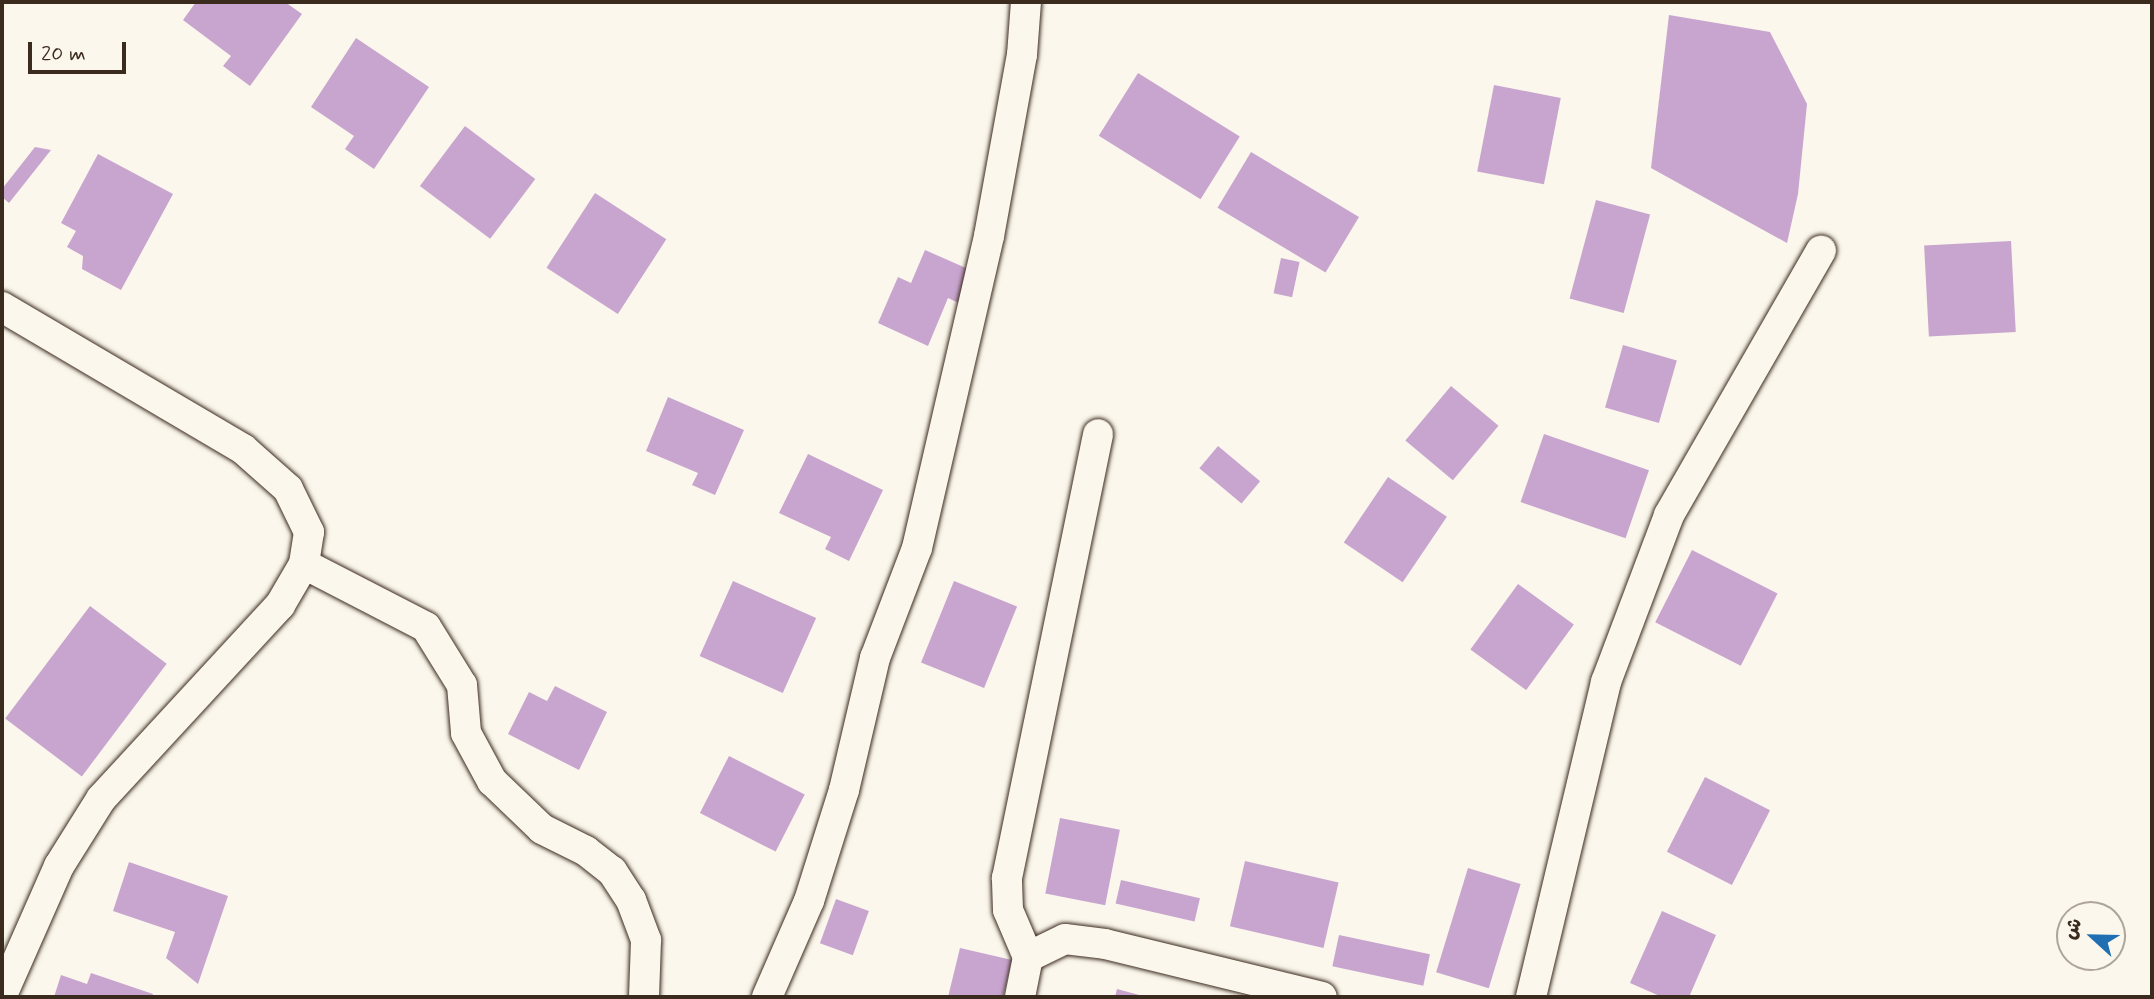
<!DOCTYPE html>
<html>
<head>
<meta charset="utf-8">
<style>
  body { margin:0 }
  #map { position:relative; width:2154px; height:999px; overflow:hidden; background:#fbf7ec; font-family:Mynerve,"Playpen Sans Arabic",sans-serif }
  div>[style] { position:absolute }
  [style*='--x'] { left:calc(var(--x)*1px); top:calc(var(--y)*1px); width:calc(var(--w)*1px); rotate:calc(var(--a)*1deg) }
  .building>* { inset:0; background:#c8a5cf; transform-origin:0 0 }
  .roads { filter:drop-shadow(0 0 2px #3b2a1e) drop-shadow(0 0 2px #3b2a1e) }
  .minor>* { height:30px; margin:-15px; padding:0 15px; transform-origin:15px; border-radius:15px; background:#fbf7ec }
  span { translate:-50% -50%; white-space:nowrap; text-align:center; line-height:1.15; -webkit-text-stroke:7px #fbf7ec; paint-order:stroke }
  .frame { position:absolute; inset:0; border:4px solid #3b2a1e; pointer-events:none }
  .north { position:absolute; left:2056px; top:901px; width:70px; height:70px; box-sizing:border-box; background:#fbf7ec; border:2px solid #aea59a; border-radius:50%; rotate:292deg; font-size:19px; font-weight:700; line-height:28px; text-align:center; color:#3b2a1e }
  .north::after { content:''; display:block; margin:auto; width:24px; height:32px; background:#1f6fb2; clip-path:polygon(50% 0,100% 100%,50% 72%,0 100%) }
  .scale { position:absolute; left:28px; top:42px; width:98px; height:32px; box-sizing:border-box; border:4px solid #3b2a1e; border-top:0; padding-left:9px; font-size:21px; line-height:24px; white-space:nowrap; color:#3b2a1e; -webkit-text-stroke:5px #fbf7ec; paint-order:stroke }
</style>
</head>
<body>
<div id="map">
  <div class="building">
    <i style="clip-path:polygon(196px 2px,285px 2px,302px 14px,250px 86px,223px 66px,231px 56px,183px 20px)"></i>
    <i style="clip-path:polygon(1669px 15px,1770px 32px,1807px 104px,1798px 194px,1787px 243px,1651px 168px)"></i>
    <i style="clip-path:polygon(356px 38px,429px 87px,374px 169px,345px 149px,354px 136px,311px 107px)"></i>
    <i style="left:1138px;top:73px;width:120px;height:74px;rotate:32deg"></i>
    <i style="left:1494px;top:85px;width:68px;height:88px;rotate:11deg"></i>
    <i style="left:465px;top:126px;width:88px;height:75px;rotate:37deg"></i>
    <i style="clip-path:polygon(35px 147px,51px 150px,9px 203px,2px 197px,2px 189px)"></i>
    <i style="left:1251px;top:152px;width:126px;height:65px;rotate:31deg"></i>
    <i style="clip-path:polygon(98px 154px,173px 194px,121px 290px,82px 269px,83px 256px,67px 247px,76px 231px,61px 223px)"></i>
    <i style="left:595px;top:193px;width:85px;height:89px;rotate:33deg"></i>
    <i style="left:1596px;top:200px;width:56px;height:102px;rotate:15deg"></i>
    <i style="left:2011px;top:241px;width:91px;height:87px;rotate:87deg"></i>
    <i style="clip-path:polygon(925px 250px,975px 272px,961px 304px,948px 298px,928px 346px,878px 323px,898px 277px,911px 283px)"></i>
    <i style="left:1281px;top:258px;width:19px;height:36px;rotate:12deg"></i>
    <i style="left:1623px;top:345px;width:56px;height:65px;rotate:16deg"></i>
    <i style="left:1451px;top:386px;width:62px;height:71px;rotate:40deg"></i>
    <i style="clip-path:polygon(668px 397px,744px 430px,715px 495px,692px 485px,698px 473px,646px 451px)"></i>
    <i style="left:1544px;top:434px;width:111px;height:72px;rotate:19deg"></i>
    <i style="left:1218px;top:446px;width:55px;height:29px;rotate:40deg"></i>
    <i style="clip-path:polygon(808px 454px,883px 490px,849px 561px,825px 549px,831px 537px,779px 513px)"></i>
    <i style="left:1388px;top:477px;width:71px;height:79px;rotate:34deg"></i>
    <i style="left:1692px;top:550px;width:96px;height:81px;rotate:27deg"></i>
    <i style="left:733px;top:581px;width:91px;height:82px;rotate:24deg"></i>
    <i style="left:954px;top:581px;width:68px;height:88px;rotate:22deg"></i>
    <i style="left:1518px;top:584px;width:69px;height:81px;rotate:36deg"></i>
    <i style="left:90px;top:606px;width:96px;height:141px;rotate:37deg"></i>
    <i style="clip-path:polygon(555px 686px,607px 712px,579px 770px,508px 734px,529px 692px,547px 701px)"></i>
    <i style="left:729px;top:756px;width:85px;height:64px;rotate:27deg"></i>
    <i style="left:1705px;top:777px;width:73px;height:84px;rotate:27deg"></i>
    <i style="left:1060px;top:818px;width:61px;height:77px;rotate:11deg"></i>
    <i style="left:1245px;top:861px;width:96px;height:67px;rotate:13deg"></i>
    <i style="clip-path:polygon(129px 862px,228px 896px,198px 984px,166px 958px,175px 932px,113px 911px)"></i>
    <i style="left:1468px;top:868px;width:55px;height:109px;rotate:17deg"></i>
    <i style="left:1121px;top:880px;width:81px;height:24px;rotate:13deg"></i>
    <i style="left:836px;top:899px;width:35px;height:47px;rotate:20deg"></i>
    <i style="clip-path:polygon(1662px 911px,1716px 935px,1689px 997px,1662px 997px,1630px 983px)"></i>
    <i style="left:1339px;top:935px;width:93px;height:32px;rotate:12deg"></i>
    <i style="clip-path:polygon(960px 948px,1012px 960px,1003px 997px,948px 997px)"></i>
    <i style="clip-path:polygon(91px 973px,153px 994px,152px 997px,54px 997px,61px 975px,87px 984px)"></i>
    <i style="clip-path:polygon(1117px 989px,1143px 996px,1143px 997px,1115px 997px)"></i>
  </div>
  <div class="roads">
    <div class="minor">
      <i style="--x:2;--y:307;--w:280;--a:30.5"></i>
      <i style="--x:243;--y:449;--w:60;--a:41.6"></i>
      <i style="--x:288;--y:489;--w:48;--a:64"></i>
      <i style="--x:309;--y:532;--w:32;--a:99"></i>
      <i style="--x:304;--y:564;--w:48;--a:120.3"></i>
      <i style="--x:280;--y:605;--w:264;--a:132.7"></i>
      <i style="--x:101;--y:799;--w:79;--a:122.1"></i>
      <i style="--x:59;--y:866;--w:141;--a:113.8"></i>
      <i style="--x:304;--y:564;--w:137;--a:27.3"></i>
      <i style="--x:426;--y:627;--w:68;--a:58.2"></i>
      <i style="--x:462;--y:685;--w:48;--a:85.2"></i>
      <i style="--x:466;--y:733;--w:55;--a:61.6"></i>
      <i style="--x:492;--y:781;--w:69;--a:43.8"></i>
      <i style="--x:542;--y:829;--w:49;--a:26.6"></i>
      <i style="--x:586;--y:851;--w:33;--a:38"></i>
      <i style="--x:612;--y:871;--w:35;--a:57"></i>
      <i style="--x:631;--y:900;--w:43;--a:69.4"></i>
      <i style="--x:646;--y:940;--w:57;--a:92"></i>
      <i style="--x:1028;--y:957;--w:41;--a:-25.9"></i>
      <i style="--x:1065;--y:939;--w:40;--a:7.1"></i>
      <i style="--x:1105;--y:944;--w:223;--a:13.7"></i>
      <i style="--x:767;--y:997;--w:105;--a:-66.4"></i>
      <i style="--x:809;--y:901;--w:116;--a:-72.5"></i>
      <i style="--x:844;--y:790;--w:136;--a:-76.8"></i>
      <i style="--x:875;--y:658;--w:118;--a:-69.1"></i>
      <i style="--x:917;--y:548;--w:320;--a:-77"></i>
      <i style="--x:989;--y:236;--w:184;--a:-79.7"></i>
      <i style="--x:1022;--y:55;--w:53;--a:-85.7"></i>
      <i style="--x:1020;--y:997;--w:41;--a:-78.7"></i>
      <i style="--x:1028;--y:957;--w:51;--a:-113.1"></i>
      <i style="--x:1008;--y:910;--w:32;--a:-92"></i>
      <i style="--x:1007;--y:878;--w:453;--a:-78.4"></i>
      <i style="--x:1531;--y:997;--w:324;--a:-76.6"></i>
      <i style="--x:1606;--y:682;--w:178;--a:-69.3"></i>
      <i style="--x:1669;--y:515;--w:305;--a:-60.1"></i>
    </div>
  </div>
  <div class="frame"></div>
  <div class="north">ش</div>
  <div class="scale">20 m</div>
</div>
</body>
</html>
